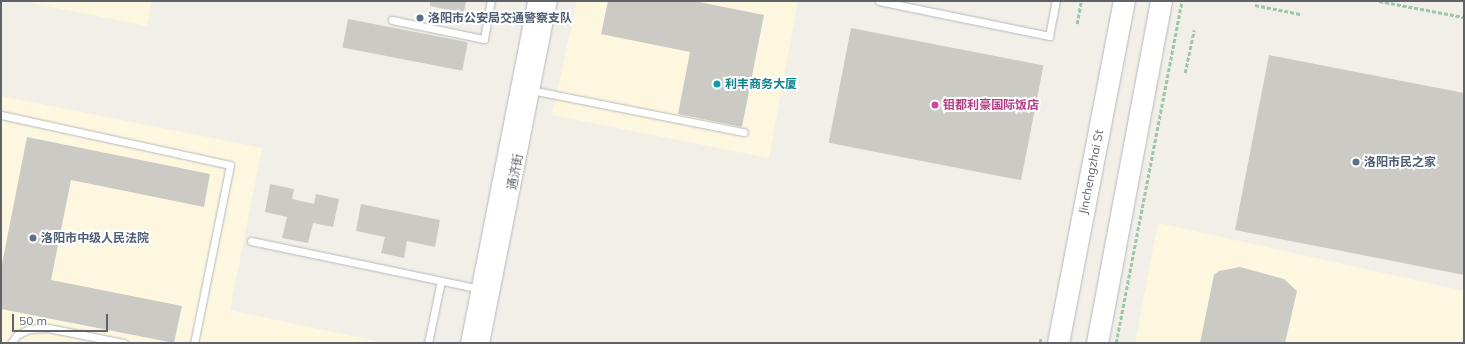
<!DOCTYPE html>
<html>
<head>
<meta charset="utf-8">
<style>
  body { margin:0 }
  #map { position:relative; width:1465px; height:344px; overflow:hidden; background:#f1efe8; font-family:Mulish,"Noto Sans SC",sans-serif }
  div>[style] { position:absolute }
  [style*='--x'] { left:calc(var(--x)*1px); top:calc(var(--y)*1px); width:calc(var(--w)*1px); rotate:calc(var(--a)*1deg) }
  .commercial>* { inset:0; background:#fef7e0 }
  .building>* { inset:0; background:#cccac5; transform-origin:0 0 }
  .path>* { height:2.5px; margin-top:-1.25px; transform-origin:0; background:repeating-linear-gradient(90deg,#9cc7a9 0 4px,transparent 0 6px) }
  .roads { filter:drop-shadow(0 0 1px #b5b8bc) drop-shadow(0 0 1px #b5b8bc) }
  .lane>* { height:7px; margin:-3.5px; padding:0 3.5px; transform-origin:3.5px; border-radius:3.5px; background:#fff }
  .street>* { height:15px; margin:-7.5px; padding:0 7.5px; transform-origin:7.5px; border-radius:7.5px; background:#fff }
  .secondary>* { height:21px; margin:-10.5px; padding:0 10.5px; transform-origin:10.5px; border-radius:10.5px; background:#fff }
  .dots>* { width:11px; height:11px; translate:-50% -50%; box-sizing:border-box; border:2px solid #fff; border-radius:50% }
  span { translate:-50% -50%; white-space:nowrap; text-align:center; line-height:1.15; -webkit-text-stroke:4px #fff; paint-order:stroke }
  .service-label { font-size:12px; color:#4e5e75; font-weight:700 }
  .left { translate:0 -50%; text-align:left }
  .culture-label { font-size:12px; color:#0d838f; font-weight:700 }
  .hotel-label { font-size:12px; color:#b23c85; font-weight:700 }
  .street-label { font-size:12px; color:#5f6368 }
  .frame { position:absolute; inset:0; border:2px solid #5f6368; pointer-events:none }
  .scale { position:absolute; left:12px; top:314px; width:96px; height:18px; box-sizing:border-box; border:2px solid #5f6368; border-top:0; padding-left:5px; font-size:12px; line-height:14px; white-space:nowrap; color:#5f6368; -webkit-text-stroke:3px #fff; paint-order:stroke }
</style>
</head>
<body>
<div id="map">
  <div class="commercial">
    <i style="clip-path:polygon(23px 1px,152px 1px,147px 26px)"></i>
    <i style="clip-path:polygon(577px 1px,798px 1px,769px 158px,552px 115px)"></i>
    <i style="clip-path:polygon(1px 96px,262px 148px,230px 310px,384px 343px,1px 343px)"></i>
    <i style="clip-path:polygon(1158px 223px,1464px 291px,1464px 343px,1135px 343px)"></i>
  </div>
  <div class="building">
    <i style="clip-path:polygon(430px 1px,466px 1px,464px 13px,430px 6px)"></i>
    <i style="clip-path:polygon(608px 1px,694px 1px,764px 15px,742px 127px,678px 114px,690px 52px,601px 34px)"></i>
    <i style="left:348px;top:19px;width:122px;height:29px;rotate:11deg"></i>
    <i style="left:851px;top:28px;width:196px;height:117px;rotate:11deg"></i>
    <i style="clip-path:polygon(1269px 55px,1464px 93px,1464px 275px,1235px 230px)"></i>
    <i style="clip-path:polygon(27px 137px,210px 174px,204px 207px,71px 180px,51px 280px,182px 306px,174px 343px,1px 309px,1px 269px)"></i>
    <i style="clip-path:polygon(270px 184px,294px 189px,292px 199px,314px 204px,316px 194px,339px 199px,333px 227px,313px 223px,308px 243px,282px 238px,287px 217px,265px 212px)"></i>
    <i style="clip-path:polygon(361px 204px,440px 220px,435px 247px,407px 241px,404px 258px,381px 253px,385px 237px,356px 231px)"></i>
    <i style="clip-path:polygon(1240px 267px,1284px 279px,1297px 291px,1285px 343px,1200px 343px,1214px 275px,1219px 271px)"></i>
  </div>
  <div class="path">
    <i style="--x:1379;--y:1;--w:86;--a:10.7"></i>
    <i style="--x:1255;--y:5;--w:46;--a:11.3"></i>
    <i style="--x:1077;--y:24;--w:23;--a:-80"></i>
    <i style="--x:1185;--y:73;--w:44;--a:-78.2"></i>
    <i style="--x:1040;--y:343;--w:6;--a:-81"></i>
    <i style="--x:1116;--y:343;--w:348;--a:-79.1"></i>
  </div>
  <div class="roads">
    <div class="lane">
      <i style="--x:879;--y:1;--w:174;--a:11.6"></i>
      <i style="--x:1049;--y:36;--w:36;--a:-79"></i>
      <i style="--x:392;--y:20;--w:94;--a:11.7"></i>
      <i style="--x:484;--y:39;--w:39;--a:-80"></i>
      <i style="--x:531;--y:90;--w:217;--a:11.2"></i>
      <i style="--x:1;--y:115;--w:234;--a:12.3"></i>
      <i style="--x:230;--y:165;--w:182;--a:101.4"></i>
      <i style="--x:251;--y:241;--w:234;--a:11.8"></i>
      <i style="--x:11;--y:343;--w:10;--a:-53"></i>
      <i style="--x:17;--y:335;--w:13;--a:-27"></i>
      <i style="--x:29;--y:329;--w:19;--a:-3"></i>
      <i style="--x:48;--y:328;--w:77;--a:11.2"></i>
      <i style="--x:428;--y:343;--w:63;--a:-78.2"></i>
    </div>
    <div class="street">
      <i style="--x:468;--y:343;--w:349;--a:-78.9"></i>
      <i style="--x:481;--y:343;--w:349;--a:-78.8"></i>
    </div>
    <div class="secondary">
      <i style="--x:1058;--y:343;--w:348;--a:-79.1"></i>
      <i style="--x:1097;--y:343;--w:348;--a:-79.4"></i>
    </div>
  </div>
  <div class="dots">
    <i style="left:420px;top:18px;background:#5c6f8a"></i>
    <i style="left:717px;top:84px;background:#0f9aa8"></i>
    <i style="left:935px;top:105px;background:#d1479c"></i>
    <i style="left:1356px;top:162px;background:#5c6f8a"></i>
    <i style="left:33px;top:238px;background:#5c6f8a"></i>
  </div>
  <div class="service-label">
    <span class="left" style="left:428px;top:18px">洛阳市公安局交通警察支队</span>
    <span class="left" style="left:1364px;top:162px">洛阳市民之家</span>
    <span class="left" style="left:41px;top:238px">洛阳市中级人民法院</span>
  </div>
  <div class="culture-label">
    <span class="left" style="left:725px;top:84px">利丰商务大厦</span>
  </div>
  <div class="hotel-label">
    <span class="left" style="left:943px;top:105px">钼都利豪国际饭店</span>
  </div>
  <div class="street-label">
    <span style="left:515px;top:172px;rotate:-79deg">通济街</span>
    <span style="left:1091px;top:172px;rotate:-79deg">Jinchengzhai St</span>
  </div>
  <div class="frame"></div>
  <div class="scale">50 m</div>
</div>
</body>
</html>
